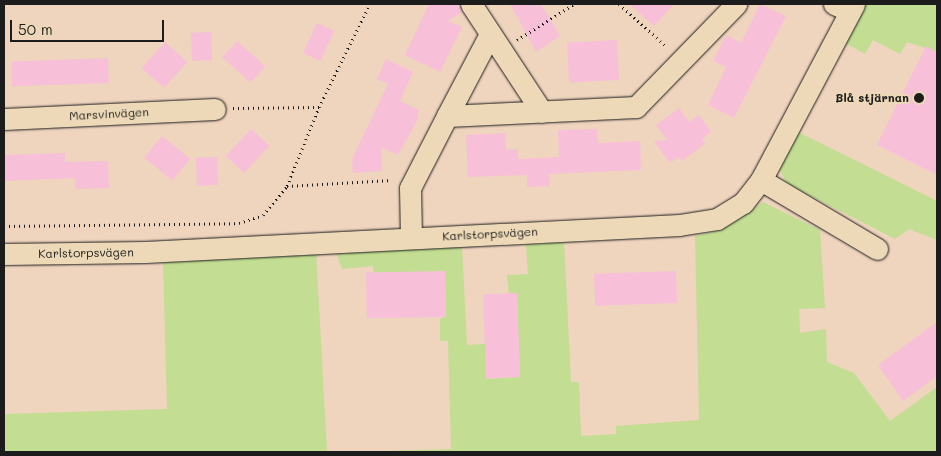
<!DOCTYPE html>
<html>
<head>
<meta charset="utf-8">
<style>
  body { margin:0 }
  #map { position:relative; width:941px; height:456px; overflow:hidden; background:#efd4be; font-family:Mali,sans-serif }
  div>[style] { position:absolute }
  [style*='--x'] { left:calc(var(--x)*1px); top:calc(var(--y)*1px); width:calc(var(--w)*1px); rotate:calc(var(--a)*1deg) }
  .green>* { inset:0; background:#c3dd93 }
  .building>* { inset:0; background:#f7c0d8; transform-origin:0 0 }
  .path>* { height:3px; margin-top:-1.5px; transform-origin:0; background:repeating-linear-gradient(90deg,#1c1c1c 0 1px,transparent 0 5px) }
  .roads { filter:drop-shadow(0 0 1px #1c1c1c) drop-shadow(0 0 1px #1c1c1c) }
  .minor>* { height:21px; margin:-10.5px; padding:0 10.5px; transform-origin:10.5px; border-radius:10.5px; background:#edd9b7 }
  .dots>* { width:14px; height:14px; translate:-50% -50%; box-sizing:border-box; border:2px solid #edd9b7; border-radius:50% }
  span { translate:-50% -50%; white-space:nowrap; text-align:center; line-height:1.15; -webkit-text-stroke:4px #edd9b7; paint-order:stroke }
  .poi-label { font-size:12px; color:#1c1c1c; font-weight:700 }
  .right { translate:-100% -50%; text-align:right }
  .street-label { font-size:12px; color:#1c1c1c }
  .frame { position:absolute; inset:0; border:5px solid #1c1c1c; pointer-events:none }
  .scale { position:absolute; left:10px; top:20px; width:154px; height:22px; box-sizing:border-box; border:2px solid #1c1c1c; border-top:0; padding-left:6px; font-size:15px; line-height:18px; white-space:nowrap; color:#1c1c1c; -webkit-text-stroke:4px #edd9b7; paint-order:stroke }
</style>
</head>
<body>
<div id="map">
  <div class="green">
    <i style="clip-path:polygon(866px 4px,937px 4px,937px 52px,907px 42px,900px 54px,873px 40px,865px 54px,845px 43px)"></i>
    <i style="clip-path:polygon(798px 132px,937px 201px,937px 240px,909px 229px,895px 239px,787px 184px,779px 168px)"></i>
    <i style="clip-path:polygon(763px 202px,820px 230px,825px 308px,799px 309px,800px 333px,826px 329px,827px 362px,854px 373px,890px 421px,937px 387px,937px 452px,348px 452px,451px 449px,448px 341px,440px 341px,440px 318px,446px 317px,445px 272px,374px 274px,373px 266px,342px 269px,336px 252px,462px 245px,467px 345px,485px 344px,486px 379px,520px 377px,517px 293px,509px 293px,507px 275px,528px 274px,526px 245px,564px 242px,571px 382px,579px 382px,581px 436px,616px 434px,616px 426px,699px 420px,695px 236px,723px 229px)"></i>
    <i style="clip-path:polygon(316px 251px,327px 452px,4px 452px,4px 414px,167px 409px,163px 261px)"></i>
  </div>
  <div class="building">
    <i style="clip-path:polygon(429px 4px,459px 4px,462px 12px,448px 21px,462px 27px,440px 72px,405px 55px)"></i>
    <i style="clip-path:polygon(510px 4px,541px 4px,560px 36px,536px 52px)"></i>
    <i style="clip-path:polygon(629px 4px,674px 4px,654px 26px)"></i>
    <i style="clip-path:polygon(760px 4px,786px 16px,734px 118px,708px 105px,726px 67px,713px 61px,726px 35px,741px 43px)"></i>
    <i style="left:317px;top:23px;width:19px;height:33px;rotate:25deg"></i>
    <i style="left:211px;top:32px;width:28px;height:20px;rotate:88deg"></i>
    <i style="left:617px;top:40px;width:40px;height:50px;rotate:87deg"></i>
    <i style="left:237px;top:41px;width:38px;height:22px;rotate:42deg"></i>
    <i style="left:165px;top:42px;width:30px;height:35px;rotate:42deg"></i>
    <i style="clip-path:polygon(926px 46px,937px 52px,937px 175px,877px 145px)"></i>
    <i style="left:108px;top:58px;width:25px;height:97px;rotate:88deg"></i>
    <i style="clip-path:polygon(386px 59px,413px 72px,400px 101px,419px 110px,417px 121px,398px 155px,381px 147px,382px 171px,353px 173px,352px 159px,388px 84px,377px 79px)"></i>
    <i style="clip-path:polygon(679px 108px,689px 122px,699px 115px,711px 132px,702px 139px,705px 144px,682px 161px,679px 157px,670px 163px,654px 141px,667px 140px,656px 125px)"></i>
    <i style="left:251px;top:129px;width:25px;height:37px;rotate:43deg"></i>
    <i style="clip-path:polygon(597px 129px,598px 143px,640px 141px,641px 170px,549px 174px,550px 186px,527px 187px,527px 175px,468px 177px,466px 135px,505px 133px,506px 150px,518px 149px,518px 159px,559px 157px,558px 130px)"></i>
    <i style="left:162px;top:136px;width:36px;height:28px;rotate:39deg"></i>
    <i style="clip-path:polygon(65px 153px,65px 162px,108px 161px,109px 188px,75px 189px,75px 178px,4px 181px,4px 155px)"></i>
    <i style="left:217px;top:157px;width:28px;height:21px;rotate:88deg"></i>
    <i style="left:445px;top:271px;width:46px;height:79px;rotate:89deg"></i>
    <i style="left:676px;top:271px;width:32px;height:82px;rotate:88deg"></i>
    <i style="left:517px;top:293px;width:84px;height:34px;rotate:88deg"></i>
    <i style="clip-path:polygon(937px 322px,937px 376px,903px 401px,878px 365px)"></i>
  </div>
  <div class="path">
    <i style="--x:619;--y:4;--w:64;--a:41.9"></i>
    <i style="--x:517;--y:40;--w:67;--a:-32.3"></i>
    <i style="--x:233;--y:108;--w:86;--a:-0.7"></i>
    <i style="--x:287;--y:186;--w:105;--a:-3.3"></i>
    <i style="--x:4;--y:226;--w:235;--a:-0.7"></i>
    <i style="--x:239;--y:223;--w:25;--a:-18"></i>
    <i style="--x:263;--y:215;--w:38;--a:-50"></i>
    <i style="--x:287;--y:186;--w:85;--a:-67.9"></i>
    <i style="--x:319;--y:107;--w:115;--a:-63.7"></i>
  </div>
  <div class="roads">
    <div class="minor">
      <i style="--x:471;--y:4;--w:129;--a:56.7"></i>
      <i style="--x:834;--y:4;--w:17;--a:24"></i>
      <i style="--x:447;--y:116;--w:93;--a:-62.3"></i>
      <i style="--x:4;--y:119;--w:211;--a:-2.7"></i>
      <i style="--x:761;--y:180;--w:135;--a:30.7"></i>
      <i style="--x:411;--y:238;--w:50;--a:-91.1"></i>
      <i style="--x:410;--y:188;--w:81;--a:-62.8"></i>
      <i style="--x:447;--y:116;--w:189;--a:-2.7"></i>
      <i style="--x:636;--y:107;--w:144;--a:-45.8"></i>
      <i style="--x:4;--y:254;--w:141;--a:-0.8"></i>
      <i style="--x:145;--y:252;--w:535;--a:-2.89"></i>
      <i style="--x:679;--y:225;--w:38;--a:-9"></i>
      <i style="--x:717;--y:219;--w:31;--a:-32"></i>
      <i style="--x:743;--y:203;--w:29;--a:-52"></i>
      <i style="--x:761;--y:180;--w:199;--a:-62.1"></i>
    </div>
  </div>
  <div class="dots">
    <i style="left:919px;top:98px;background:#1c1c1c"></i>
  </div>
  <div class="poi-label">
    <span class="right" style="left:909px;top:98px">Blå stjärnan</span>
  </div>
  <div class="street-label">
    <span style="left:109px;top:114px;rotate:-3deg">Marsvinvägen</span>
    <span style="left:490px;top:234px;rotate:-3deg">Karlstorpsvägen</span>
    <span style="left:86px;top:253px;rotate:-1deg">Karlstorpsvägen</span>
  </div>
  <div class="frame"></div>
  <div class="scale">50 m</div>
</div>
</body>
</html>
